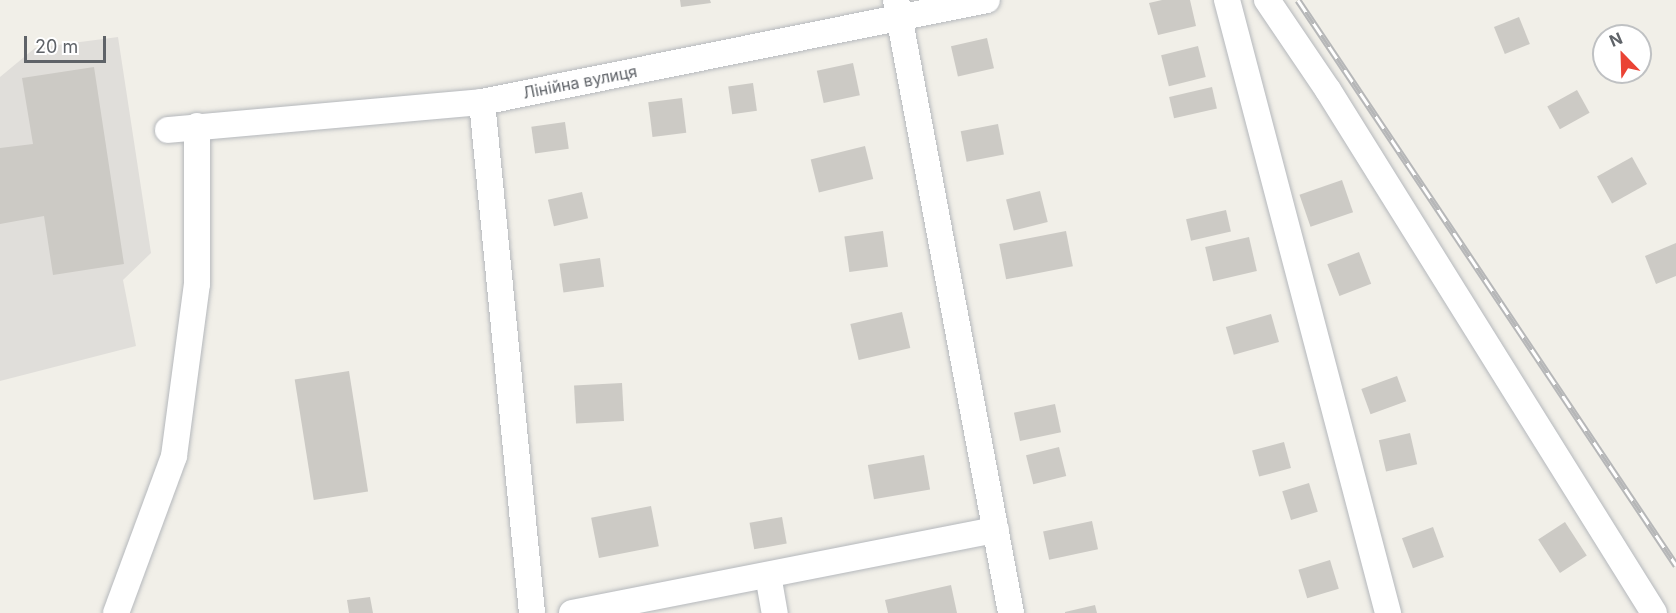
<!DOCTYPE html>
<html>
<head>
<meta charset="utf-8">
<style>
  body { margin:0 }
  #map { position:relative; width:1676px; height:613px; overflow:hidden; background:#f1efe8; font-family:Inter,sans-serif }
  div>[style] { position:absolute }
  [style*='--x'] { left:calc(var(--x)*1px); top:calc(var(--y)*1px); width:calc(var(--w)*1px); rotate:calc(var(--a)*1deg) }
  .industrial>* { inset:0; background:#e0deda }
  .building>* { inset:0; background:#cccac5; transform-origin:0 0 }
  .roads { filter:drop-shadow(0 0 2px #b5b8bc) drop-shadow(0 0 2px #b5b8bc) }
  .street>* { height:26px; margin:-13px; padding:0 13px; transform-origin:13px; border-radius:13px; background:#fff }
  .rail>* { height:7px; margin-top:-3.5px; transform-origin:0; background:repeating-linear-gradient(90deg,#fff 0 14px,#b6b7b8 0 28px); box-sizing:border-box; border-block:2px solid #b6b7b8 }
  span { translate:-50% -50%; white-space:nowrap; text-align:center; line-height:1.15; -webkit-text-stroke:5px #fff; paint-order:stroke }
  .street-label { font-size:16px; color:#5f6368 }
  .north { position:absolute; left:1592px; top:24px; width:60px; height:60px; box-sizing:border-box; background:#fff; border:2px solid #bfc1c3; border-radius:50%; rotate:337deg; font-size:16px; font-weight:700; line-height:24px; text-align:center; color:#5f6368 }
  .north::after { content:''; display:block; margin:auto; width:21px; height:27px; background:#ea4335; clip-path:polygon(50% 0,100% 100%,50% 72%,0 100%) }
  .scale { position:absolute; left:24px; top:36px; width:82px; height:27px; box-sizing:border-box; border:3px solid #5f6368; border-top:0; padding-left:8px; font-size:18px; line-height:21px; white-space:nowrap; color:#5f6368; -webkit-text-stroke:4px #fff; paint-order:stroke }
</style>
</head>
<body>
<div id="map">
  <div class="industrial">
    <i style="clip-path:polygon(118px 37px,151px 253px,123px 280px,136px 346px,0 381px,0 77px,35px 48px)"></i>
  </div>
  <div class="building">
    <i style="clip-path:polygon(680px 0,710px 0,711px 3px,681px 7px)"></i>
    <i style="clip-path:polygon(1162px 0,1190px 0,1196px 26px,1158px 35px,1149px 3px)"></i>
    <i style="left:1519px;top:17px;width:29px;height:27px;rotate:68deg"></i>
    <i style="left:987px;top:38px;width:31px;height:37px;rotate:77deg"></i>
    <i style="left:1198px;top:46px;width:32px;height:38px;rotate:76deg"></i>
    <i style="left:853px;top:63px;width:33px;height:37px;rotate:78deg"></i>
    <i style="clip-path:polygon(94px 67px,124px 264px,53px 275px,44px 216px,0 224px,0 148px,33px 144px,22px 78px)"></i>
    <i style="left:753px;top:83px;width:28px;height:25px;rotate:82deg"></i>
    <i style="left:1212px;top:87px;width:22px;height:44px;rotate:77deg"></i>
    <i style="left:1577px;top:90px;width:26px;height:34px;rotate:61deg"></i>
    <i style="left:682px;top:98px;width:35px;height:34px;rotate:83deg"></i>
    <i style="left:565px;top:122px;width:27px;height:34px;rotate:82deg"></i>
    <i style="left:998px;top:124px;width:31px;height:38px;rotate:79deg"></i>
    <i style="left:865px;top:146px;width:34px;height:56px;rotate:76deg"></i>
    <i style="left:1632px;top:157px;width:31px;height:40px;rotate:61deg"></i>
    <i style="left:1342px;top:180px;width:34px;height:45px;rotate:71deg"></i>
    <i style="left:1040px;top:191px;width:32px;height:35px;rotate:76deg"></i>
    <i style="left:582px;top:192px;width:27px;height:35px;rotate:77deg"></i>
    <i style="left:1226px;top:210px;width:22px;height:41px;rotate:77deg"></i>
    <i style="left:883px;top:231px;width:36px;height:39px;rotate:82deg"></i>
    <i style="left:1066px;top:231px;width:36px;height:68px;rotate:79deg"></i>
    <i style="left:1249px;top:237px;width:35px;height:45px;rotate:77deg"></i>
    <i style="clip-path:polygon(1676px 243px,1676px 276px,1656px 284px,1645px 256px)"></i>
    <i style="left:1359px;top:252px;width:34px;height:34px;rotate:69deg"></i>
    <i style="left:600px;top:258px;width:29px;height:41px;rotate:82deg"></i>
    <i style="left:902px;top:312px;width:37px;height:53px;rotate:77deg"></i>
    <i style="left:1271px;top:314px;width:29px;height:47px;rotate:74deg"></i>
    <i style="left:349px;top:371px;width:122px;height:55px;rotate:81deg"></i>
    <i style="left:1397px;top:376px;width:27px;height:38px;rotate:70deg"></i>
    <i style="left:622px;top:383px;width:38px;height:48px;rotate:87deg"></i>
    <i style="left:1055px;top:404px;width:29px;height:42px;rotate:78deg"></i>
    <i style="left:1410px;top:433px;width:32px;height:32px;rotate:77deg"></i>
    <i style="left:1284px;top:442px;width:27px;height:33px;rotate:75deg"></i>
    <i style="left:1059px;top:447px;width:30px;height:34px;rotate:76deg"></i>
    <i style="left:924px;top:455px;width:35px;height:57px;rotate:80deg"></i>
    <i style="left:1309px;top:483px;width:30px;height:28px;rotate:73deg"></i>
    <i style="left:651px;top:506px;width:41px;height:61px;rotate:79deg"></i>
    <i style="left:782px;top:517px;width:27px;height:33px;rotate:80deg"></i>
    <i style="left:1092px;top:521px;width:29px;height:50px;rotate:78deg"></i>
    <i style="left:1565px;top:522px;width:40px;height:32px;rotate:57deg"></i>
    <i style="left:1433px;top:527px;width:32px;height:33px;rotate:70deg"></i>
    <i style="left:1330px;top:560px;width:30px;height:33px;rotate:73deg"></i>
    <i style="clip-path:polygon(951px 585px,957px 613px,888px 613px,885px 600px)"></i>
    <i style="clip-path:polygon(370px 597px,373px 613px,349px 613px,347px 600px)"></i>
    <i style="clip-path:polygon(1095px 605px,1097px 613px,1065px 613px,1065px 612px)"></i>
  </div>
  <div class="roads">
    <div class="street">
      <i style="--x:896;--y:0;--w:624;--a:79.37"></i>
      <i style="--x:1227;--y:0;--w:634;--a:75.28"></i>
      <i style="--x:1267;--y:0;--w:109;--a:55.9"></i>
      <i style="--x:1328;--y:90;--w:616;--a:58.06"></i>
      <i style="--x:482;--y:102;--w:513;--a:84.41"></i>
      <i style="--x:168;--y:130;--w:315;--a:-5.1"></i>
      <i style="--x:482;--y:102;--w:515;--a:-11.42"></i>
      <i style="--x:768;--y:575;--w:39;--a:80"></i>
      <i style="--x:116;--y:613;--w:167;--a:-69.7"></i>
      <i style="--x:174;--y:456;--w:174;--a:-82.4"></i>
      <i style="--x:197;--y:284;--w:158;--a:-90"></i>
      <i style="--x:572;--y:613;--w:432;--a:-11.1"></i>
    </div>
  </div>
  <div class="rail">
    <i style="--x:1298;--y:0;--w:680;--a:56.22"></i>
  </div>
  <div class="street-label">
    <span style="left:580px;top:82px;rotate:-11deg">Лінійна вулиця</span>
  </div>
  <div class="north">N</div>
  <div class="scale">20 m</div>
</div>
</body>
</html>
